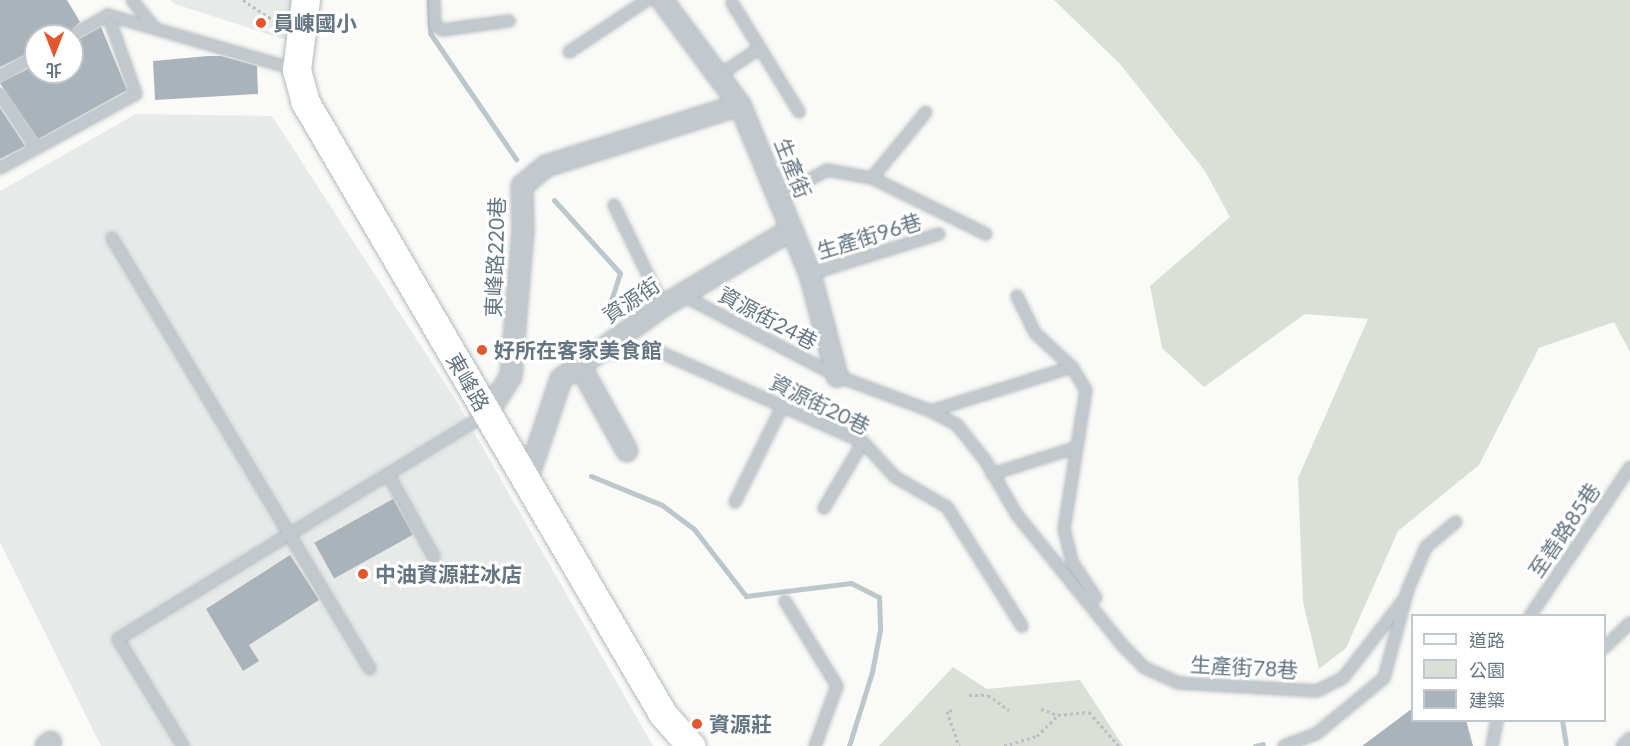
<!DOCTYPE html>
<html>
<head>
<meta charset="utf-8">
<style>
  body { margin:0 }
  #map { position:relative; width:1630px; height:746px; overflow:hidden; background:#fafaf8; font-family:Lato,"Noto Sans TC",sans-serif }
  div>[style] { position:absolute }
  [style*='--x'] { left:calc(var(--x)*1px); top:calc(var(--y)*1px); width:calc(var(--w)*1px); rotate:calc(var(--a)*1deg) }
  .built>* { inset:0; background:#e8e9e9 }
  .green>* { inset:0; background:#dadfd7 }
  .stream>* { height:5px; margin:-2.5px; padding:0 2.5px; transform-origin:2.5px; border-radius:2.5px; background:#bbc7cb }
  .building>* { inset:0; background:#aab3b9; transform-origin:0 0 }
  .path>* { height:3px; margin-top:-1.5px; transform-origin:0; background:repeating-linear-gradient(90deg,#bbbfc2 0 3px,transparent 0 6px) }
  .roads { filter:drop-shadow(0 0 2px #b3babf) drop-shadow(0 0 2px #b3babf) }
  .service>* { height:10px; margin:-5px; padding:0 5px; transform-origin:5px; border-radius:5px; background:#c3c8cc }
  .minor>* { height:20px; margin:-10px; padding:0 10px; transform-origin:10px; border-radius:10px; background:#c3c8cc }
  .secondary>* { height:28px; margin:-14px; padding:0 14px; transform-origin:14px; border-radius:14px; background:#fff }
  .dots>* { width:16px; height:16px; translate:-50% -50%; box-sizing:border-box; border:3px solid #fff; border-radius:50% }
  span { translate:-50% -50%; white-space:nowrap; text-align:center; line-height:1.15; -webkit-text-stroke:6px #fff; paint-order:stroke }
  .poi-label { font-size:21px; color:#657683; font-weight:700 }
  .left { translate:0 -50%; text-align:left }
  .street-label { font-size:21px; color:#657683 }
  .legend { position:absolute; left:1411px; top:614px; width:195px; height:108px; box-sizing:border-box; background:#fff; border:2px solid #c1c8cd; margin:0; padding:8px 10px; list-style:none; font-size:18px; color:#657683 }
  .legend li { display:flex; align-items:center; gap:12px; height:30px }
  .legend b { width:30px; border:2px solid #c1c8cd }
  .north { position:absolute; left:24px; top:24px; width:60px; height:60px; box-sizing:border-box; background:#fff; border:2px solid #c1c8cd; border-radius:50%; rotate:180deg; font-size:16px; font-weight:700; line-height:24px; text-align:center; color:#657683 }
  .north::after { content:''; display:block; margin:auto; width:21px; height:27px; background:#e4572e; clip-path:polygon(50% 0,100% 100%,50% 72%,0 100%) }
</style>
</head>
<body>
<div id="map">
  <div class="built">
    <i style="clip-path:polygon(170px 0,291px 0,289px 41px,175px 4px)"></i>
    <i style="clip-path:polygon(136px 114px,272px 116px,454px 397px,653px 746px,101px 746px,0 542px,0 191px)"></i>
  </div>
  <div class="green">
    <i style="clip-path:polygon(1054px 0,1630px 0,1630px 352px,1614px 322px,1539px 348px,1479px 465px,1398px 531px,1346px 648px,1319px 669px,1303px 602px,1298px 478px,1368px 319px,1305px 314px,1204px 387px,1162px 348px,1150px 286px,1230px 217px,1205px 171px,1120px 64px)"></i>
    <i style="clip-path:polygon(953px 667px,987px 689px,1080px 680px,1123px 746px,879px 746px)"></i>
  </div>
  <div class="stream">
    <i style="--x:429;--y:0;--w:33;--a:88"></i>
    <i style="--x:430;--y:33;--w:153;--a:55.7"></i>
    <i style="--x:554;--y:200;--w:98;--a:47.9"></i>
    <i style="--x:620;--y:273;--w:39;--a:108"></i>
    <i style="--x:591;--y:476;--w:77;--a:22.2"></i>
    <i style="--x:662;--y:505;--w:40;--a:37"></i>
    <i style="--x:694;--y:529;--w:85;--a:52.2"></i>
    <i style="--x:746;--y:596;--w:106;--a:-7.1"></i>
    <i style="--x:851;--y:583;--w:31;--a:27"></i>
    <i style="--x:879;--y:597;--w:33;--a:88"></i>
    <i style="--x:880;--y:630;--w:43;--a:100.8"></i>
    <i style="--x:872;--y:672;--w:77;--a:107.3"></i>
    <i style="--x:1562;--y:720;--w:24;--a:81"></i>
    <i style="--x:1255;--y:746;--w:8;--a:-14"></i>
  </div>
  <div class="building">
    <i style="clip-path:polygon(0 0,67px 0,80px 22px,64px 36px,36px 36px,36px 49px,0 67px)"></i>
    <i style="clip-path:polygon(101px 27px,127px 90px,38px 139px,0 83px,36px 65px,36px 72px,72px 72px,72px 43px)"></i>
    <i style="clip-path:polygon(208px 56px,221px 56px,257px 66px,258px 94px,155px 100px,153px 61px)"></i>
    <i style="clip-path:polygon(0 108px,25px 146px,0 159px)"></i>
    <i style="left:393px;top:499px;width:41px;height:90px;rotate:61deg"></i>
    <i style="clip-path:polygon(290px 555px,319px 600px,249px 645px,259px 661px,243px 671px,206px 609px)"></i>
    <i style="clip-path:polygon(1413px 708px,1413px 720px,1466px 720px,1473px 746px,1362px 746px)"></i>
  </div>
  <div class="path">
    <i style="--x:243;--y:0;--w:47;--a:33.7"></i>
    <i style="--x:969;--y:695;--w:19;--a:0"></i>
    <i style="--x:988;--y:695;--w:26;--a:36"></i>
    <i style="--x:1041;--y:709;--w:18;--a:19"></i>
    <i style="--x:952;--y:710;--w:5;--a:169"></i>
    <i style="--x:947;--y:711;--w:37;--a:71"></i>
    <i style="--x:1004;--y:746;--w:34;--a:-17"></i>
    <i style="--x:1037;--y:736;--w:30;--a:-45"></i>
    <i style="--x:1058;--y:715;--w:31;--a:-6"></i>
    <i style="--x:1089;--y:712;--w:45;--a:48.6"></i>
  </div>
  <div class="roads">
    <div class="service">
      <i style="--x:132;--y:0;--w:33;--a:51"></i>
      <i style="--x:434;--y:0;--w:25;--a:88"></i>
      <i style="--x:435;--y:25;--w:9;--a:36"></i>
      <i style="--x:442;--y:30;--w:68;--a:-7.7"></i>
      <i style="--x:71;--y:36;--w:43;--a:-29.6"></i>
      <i style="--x:108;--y:15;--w:197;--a:16.2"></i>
      <i style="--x:760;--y:48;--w:75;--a:58.6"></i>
      <i style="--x:569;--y:52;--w:94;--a:-33.7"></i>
      <i style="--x:0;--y:76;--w:41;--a:-29.1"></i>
      <i style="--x:718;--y:76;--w:50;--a:-33.7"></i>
      <i style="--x:760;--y:48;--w:53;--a:-121.9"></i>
      <i style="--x:0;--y:94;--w:64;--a:56.6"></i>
      <i style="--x:0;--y:168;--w:155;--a:-28.6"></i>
      <i style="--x:136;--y:94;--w:84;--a:-109.5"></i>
      <i style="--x:872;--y:178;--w:85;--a:-50.7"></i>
      <i style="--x:779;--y:196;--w:55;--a:-28.4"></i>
      <i style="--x:827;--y:170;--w:46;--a:10.1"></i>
      <i style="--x:872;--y:178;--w:127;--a:26.2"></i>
      <i style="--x:614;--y:205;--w:112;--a:64.1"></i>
      <i style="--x:112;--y:238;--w:502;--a:59.09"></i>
      <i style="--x:810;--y:274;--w:135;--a:-17.2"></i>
      <i style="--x:682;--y:295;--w:175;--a:27.6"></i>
      <i style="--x:837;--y:376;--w:100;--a:20.4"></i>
      <i style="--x:931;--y:411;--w:30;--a:28"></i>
      <i style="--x:957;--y:425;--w:45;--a:51.3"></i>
      <i style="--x:985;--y:460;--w:64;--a:59.8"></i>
      <i style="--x:1017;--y:515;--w:169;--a:51"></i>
      <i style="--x:1123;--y:646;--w:31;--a:45"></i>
      <i style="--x:1145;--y:668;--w:36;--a:24"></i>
      <i style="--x:1178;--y:683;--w:139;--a:3.3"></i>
      <i style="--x:1317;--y:691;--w:29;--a:-27"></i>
      <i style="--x:1343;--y:678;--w:101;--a:-52.2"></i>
      <i style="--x:1017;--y:296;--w:41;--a:64.1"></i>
      <i style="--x:1035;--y:333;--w:50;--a:42.6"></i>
      <i style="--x:600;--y:352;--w:18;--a:6"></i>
      <i style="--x:618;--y:354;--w:35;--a:-8"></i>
      <i style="--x:653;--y:349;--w:230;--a:23.9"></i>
      <i style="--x:863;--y:442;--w:47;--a:47.6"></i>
      <i style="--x:895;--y:477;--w:60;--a:30"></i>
      <i style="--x:947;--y:507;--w:141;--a:57.8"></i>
      <i style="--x:931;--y:411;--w:148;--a:-17.3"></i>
      <i style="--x:1072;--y:367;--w:27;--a:59"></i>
      <i style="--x:1086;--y:390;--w:141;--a:99"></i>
      <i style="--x:1064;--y:529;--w:34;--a:76"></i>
      <i style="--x:1072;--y:562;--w:43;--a:56.3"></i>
      <i style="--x:388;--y:474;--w:95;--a:61"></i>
      <i style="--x:992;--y:474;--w:87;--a:-17.4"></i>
      <i style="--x:735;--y:502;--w:106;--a:-63.7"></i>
      <i style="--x:824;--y:508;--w:77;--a:-59.4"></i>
      <i style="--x:785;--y:601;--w:100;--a:58.5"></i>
      <i style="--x:837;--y:686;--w:64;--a:110.1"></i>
      <i style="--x:1530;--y:616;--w:179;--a:-56.1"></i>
      <i style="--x:1604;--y:648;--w:36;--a:-44"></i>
      <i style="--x:183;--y:746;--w:125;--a:-121.3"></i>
      <i style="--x:118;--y:639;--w:432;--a:-31.4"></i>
      <i style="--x:1284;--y:746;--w:34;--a:-21"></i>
      <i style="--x:1316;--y:734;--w:88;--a:-39.5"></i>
      <i style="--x:1384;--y:678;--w:92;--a:-74.9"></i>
      <i style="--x:1408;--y:589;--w:46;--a:-66.8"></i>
      <i style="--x:1426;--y:547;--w:39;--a:-40"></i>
      <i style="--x:1492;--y:746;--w:26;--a:-79"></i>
      <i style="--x:1622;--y:746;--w:11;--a:-45"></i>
    </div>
    <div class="minor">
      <i style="--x:662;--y:0;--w:131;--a:53.4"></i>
      <i style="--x:740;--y:105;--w:183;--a:67.5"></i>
      <i style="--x:810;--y:274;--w:106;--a:75.2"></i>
      <i style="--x:579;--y:364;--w:99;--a:61.1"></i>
      <i style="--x:487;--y:414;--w:45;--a:-57.7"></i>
      <i style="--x:511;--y:376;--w:146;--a:-85.3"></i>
      <i style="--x:523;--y:230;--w:44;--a:-91.3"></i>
      <i style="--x:522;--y:186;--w:31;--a:-40"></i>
      <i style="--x:546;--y:166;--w:203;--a:-17.5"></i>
      <i style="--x:527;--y:480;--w:107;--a:-71.4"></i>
      <i style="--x:561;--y:379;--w:125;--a:-35.6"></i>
      <i style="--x:663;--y:306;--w:150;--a:-30.8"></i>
      <i style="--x:46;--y:746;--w:6;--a:-39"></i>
    </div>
    <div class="secondary">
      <i style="--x:306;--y:0;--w:71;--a:97.3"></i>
      <i style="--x:297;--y:70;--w:34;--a:75"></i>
      <i style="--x:306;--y:103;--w:708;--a:59.7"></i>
      <i style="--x:663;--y:714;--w:43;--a:48.8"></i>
    </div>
  </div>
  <div class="dots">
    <i style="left:261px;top:23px;background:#e4572e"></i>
    <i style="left:482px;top:350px;background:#e4572e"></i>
    <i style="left:363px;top:574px;background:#e4572e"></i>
    <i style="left:697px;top:724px;background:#e4572e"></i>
  </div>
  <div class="poi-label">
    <span class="left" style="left:273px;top:23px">員崠國小</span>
    <span class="left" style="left:494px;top:350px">好所在客家美食館</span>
    <span class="left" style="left:375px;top:574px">中油資源莊冰店</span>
    <span class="left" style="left:709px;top:724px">資源莊</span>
  </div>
  <div class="street-label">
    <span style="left:793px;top:168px;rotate:68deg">生產街</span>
    <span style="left:869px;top:236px;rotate:-17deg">生產街96巷</span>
    <span style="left:495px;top:257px;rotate:-88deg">東峰路220巷</span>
    <span style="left:631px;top:300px;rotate:-34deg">資源街</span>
    <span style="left:768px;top:318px;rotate:28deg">資源街24巷</span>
    <span style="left:468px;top:382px;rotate:60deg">東峰路</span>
    <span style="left:820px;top:404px;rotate:26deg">資源街20巷</span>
    <span style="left:1564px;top:530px;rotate:-56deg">至善路85巷</span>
    <span style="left:1244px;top:667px;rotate:3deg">生產街78巷</span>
  </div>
  <ul class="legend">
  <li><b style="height:8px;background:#fff"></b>道路</li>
  <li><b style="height:16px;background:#dadfd7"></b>公園</li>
  <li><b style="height:16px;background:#aab3b9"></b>建築</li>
  </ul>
  <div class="north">北</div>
</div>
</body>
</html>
